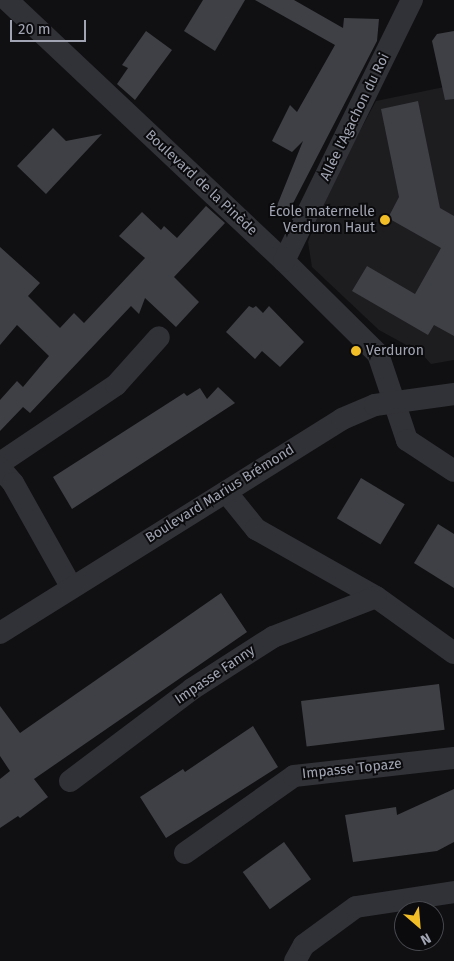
<!DOCTYPE html>
<html>
<head>
<meta charset="utf-8">
<style>
  body { margin:0 }
  #map { position:relative; width:454px; height:961px; overflow:hidden; background:#101012; font-family:"Fira Sans",sans-serif }
  div>[style] { position:absolute }
  [style*='--x'] { left:calc(var(--x)*1px); top:calc(var(--y)*1px); width:calc(var(--w)*1px); rotate:calc(var(--a)*1deg) }
  .built>* { inset:0; background:#1d1c1f }
  .building>* { inset:0; background:#3f4045; transform-origin:0 0 }
  .street>* { height:22px; margin:-11px; padding:0 11px; transform-origin:11px; border-radius:11px; background:#313237 }
  .dots>* { width:14px; height:14px; translate:-50% -50%; box-sizing:border-box; border:2px solid #0b0b0d; border-radius:50% }
  span { translate:-50% -50%; white-space:nowrap; text-align:center; line-height:1.15; -webkit-text-stroke:4px #0b0b0d; paint-order:stroke }
  .street-label { font-size:14px; color:#a1a5b3 }
  .poi-label { font-size:14px; color:#a1a5b3 }
  .right { translate:-100% -50%; text-align:right }
  .left { translate:0 -50%; text-align:left }
  .north { position:absolute; left:394px; top:901px; width:50px; height:50px; box-sizing:border-box; background:#0b0b0d; border:1px solid #47494f; border-radius:50%; rotate:153deg; font-size:14px; font-weight:700; line-height:20px; text-align:center; color:#a1a5b3 }
  .north::after { content:''; display:block; margin:auto; width:18px; height:22px; background:#f2be28; clip-path:polygon(50% 0,100% 100%,50% 72%,0 100%) }
  .scale { position:absolute; left:10px; top:20px; width:76px; height:22px; box-sizing:border-box; border:2px solid #a1a5b3; border-top:0; padding-left:6px; font-size:15px; line-height:18px; white-space:nowrap; color:#a1a5b3; -webkit-text-stroke:4px #0b0b0d; paint-order:stroke }
</style>
</head>
<body>
<div id="map">
  <div class="built">
    <i style="clip-path:polygon(454px 85px,454px 360px,431px 364px,421px 353px,379px 330px,312px 267px,308px 242px,324px 198px,376px 101px)"></i>
  </div>
  <div class="building">
    <i style="clip-path:polygon(203px 0,245px 0,215px 51px,184px 31px)"></i>
    <i style="clip-path:polygon(255px 0,294px 0,343px 28px,344px 18px,379px 19px,377px 41px,288px 213px,276px 208px,303px 141px,292px 152px,272px 141px,290px 105px,297px 112px,335px 45px)"></i>
    <i style="clip-path:polygon(146px 31px,172px 50px,135px 100px,117px 84px,128px 68px,122px 65px)"></i>
    <i style="clip-path:polygon(454px 31px,454px 99px,445px 100px,432px 41px,437px 34px)"></i>
    <i style="clip-path:polygon(418px 101px,440px 208px,454px 216px,454px 336px,434px 325px,428px 335px,352px 291px,367px 266px,415px 294px,441px 248px,388px 218px,399px 197px,381px 109px)"></i>
    <i style="clip-path:polygon(53px 128px,66px 141px,102px 134px,46px 194px,17px 166px)"></i>
    <i style="clip-path:polygon(206px 206px,225px 223px,174px 277px,199px 302px,176px 327px,145px 298px,139px 314px,131px 306px,30px 413px,23px 407px,0 431px,0 400px,17px 381px,23px 387px,49px 356px,17px 325px,0 345px,0 247px,40px 283px,28px 296px,60px 328px,74px 313px,84px 323px,145px 258px,119px 236px,142px 212px,161px 230px,164px 226px,177px 238px)"></i>
    <i style="clip-path:polygon(249px 306px,253px 308px,256px 306px,263px 313px,269px 306px,304px 342px,280px 367px,262px 351px,255px 359px,226px 332px)"></i>
    <i style="clip-path:polygon(218px 387px,235px 403px,72px 509px,53px 477px,184px 393px,187px 396px,200px 388px,207px 399px)"></i>
    <i style="left:361px;top:478px;width:51px;height:47px;rotate:31deg"></i>
    <i style="clip-path:polygon(438px 524px,454px 534px,454px 588px,414px 563px)"></i>
    <i style="clip-path:polygon(221px 593px,247px 632px,34px 779px,48px 797px,20px 818px,18px 816px,0 828px,0 779px,10px 771px,0 756px,0 706px,20px 733px)"></i>
    <i style="left:439px;top:684px;width:46px;height:139px;rotate:83deg"></i>
    <i style="clip-path:polygon(253px 726px,278px 767px,166px 838px,140px 797px,183px 769px,185px 772px)"></i>
    <i style="clip-path:polygon(454px 789px,454px 842px,437px 851px,353px 862px,345px 815px,396px 807px,397px 815px)"></i>
    <i style="left:284px;top:842px;width:46px;height:51px;rotate:54deg"></i>
  </div>
  <div class="street">
    <i style="--x:7;--y:0;--w:381;--a:43.3"></i>
    <i style="--x:284;--y:261;--w:132;--a:44.7"></i>
    <i style="--x:378;--y:354;--w:91;--a:71.4"></i>
    <i style="--x:407;--y:440;--w:56;--a:33.4"></i>
    <i style="--x:284;--y:261;--w:291;--a:-63.9"></i>
    <i style="--x:0;--y:463;--w:140;--a:-33.9"></i>
    <i style="--x:116;--y:385;--w:64;--a:-48.1"></i>
    <i style="--x:0;--y:468;--w:20;--a:49"></i>
    <i style="--x:13;--y:483;--w:120;--a:60.7"></i>
    <i style="--x:226;--y:492;--w:48;--a:51"></i>
    <i style="--x:256;--y:529;--w:138;--a:29.5"></i>
    <i style="--x:376;--y:597;--w:96;--a:35.7"></i>
    <i style="--x:0;--y:633;--w:403;--a:-32"></i>
    <i style="--x:342;--y:419;--w:36;--a:-23"></i>
    <i style="--x:375;--y:405;--w:80;--a:-7.9"></i>
    <i style="--x:70;--y:781;--w:153;--a:-37"></i>
    <i style="--x:192;--y:689;--w:96;--a:-32.7"></i>
    <i style="--x:273;--y:637;--w:110;--a:-21.2"></i>
    <i style="--x:185;--y:853;--w:133;--a:-35.2"></i>
    <i style="--x:294;--y:776;--w:161;--a:-6.4"></i>
    <i style="--x:295;--y:961;--w:18;--a:-61"></i>
    <i style="--x:304;--y:945;--w:64;--a:-36.2"></i>
    <i style="--x:356;--y:907;--w:99;--a:-8.7"></i>
  </div>
  <div class="dots">
    <i style="left:385px;top:220px;background:#f2be28"></i>
    <i style="left:356px;top:351px;background:#f2be28"></i>
  </div>
  <div class="street-label">
    <span style="left:355px;top:117px;rotate:-64deg">Allée l'Agachon du Roi</span>
    <span style="left:201px;top:183px;rotate:43deg">Boulevard de la Pinède</span>
    <span style="left:220px;top:494px;rotate:-32deg">Boulevard Marius Brémond</span>
    <span style="left:215px;top:675px;rotate:-34deg">Impasse Fanny</span>
    <span style="left:352px;top:769px;rotate:-6deg">Impasse Topaze</span>
  </div>
  <div class="poi-label">
    <span class="right" style="left:375px;top:220px">École maternelle<br>Verduron Haut</span>
    <span class="left" style="left:366px;top:351px">Verduron</span>
  </div>
  <div class="north">N</div>
  <div class="scale">20 m</div>
</div>
</body>
</html>
